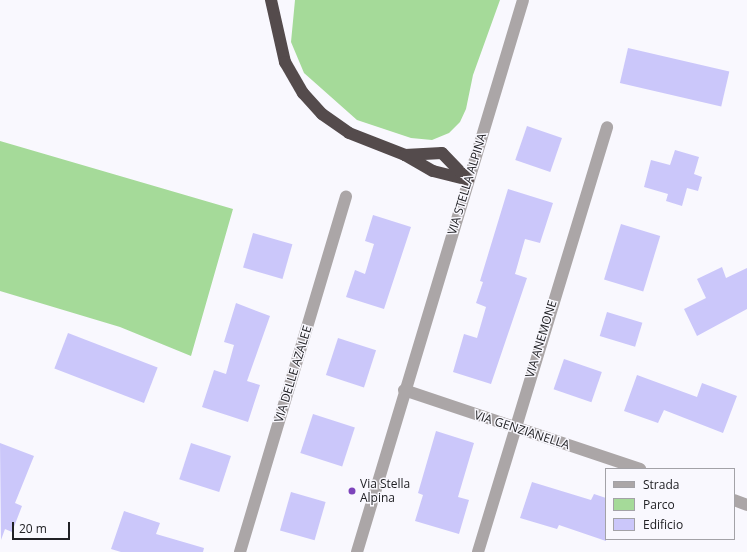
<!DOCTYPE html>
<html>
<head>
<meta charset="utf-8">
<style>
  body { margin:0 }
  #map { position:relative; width:747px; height:552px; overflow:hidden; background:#f9f8fe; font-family:"Open Sans",sans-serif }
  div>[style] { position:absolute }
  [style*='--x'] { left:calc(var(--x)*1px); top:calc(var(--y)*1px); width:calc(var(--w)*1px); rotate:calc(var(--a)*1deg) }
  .green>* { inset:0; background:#a5da99 }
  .building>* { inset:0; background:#cbc7fa; transform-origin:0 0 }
  .minor>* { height:12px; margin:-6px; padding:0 6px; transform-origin:6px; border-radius:6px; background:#aba6a7 }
  .highway>* { height:12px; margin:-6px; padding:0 6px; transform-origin:6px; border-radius:6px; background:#544b4c }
  .dots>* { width:11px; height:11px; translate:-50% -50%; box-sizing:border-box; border:2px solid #f9f8fe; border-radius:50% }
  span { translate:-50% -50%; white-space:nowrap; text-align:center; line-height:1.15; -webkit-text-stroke:3px #f9f8fe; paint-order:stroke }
  .street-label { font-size:12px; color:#212125 }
  .poi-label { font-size:12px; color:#212125 }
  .left { translate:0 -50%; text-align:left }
  .legend { position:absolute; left:605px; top:468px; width:130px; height:72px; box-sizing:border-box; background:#f9f8fe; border:1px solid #a3a2a7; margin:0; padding:5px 7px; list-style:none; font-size:12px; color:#212125 }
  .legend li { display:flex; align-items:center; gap:8px; height:20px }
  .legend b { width:20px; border:1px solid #a3a2a7 }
  .scale { position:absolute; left:12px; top:522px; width:58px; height:18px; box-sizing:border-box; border:2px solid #212125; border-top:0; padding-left:5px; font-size:12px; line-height:14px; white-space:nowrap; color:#212125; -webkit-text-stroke:3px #f9f8fe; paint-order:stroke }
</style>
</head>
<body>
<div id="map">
  <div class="green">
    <i style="clip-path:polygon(295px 0,500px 0,473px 75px,466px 109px,460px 122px,449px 133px,432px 140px,411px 138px,357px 120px,304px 73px,291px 42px)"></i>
    <i style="clip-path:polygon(0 141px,233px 209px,191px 356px,120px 327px,0 291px)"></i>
  </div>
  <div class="building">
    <i style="left:628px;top:48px;width:104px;height:36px;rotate:13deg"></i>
    <i style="left:527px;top:126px;width:37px;height:36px;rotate:19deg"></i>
    <i style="clip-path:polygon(675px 150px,699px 157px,694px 174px,702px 177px,698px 191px,687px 188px,682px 206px,666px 201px,668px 194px,644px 187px,651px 160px,670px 165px)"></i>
    <i style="clip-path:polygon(508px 189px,553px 203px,540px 243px,525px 239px,515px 274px,527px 278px,491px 384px,453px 372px,464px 334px,477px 338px,486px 307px,476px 303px,483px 282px,480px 281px)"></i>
    <i style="clip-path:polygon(373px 215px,411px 227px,384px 309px,346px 297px,355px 270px,365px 274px,374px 244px,365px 241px)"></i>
    <i style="left:621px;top:224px;width:41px;height:58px;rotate:17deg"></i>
    <i style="left:253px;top:233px;width:41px;height:36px;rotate:16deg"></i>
    <i style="clip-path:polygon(722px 267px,726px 278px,747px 268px,747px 309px,697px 336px,684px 309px,706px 298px,697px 279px)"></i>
    <i style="clip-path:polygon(236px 303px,270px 316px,247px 381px,260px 385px,248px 422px,202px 407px,214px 370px,226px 374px,234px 345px,224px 342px)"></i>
    <i style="left:607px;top:312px;width:37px;height:25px;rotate:17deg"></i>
    <i style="left:68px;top:333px;width:96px;height:38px;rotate:21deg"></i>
    <i style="left:338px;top:338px;width:40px;height:39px;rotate:18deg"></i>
    <i style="left:564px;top:359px;width:40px;height:32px;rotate:19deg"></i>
    <i style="clip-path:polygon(637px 375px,697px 397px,702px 383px,737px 396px,723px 433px,664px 410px,658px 423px,624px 411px)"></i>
    <i style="left:313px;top:414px;width:44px;height:41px;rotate:18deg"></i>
    <i style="clip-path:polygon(436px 431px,474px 443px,458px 497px,469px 500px,459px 534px,415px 521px,423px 495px,418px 493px)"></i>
    <i style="clip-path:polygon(0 443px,34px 456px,15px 503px,22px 506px,12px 532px,5px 529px,1px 540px)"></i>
    <i style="left:191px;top:443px;width:42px;height:38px;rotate:18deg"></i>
    <i style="clip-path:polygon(532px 482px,591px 500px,594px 494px,606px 498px,606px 541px,559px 525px,557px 529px,520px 518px)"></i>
    <i style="left:291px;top:492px;width:36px;height:40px;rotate:16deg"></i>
    <i style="clip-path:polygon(124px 511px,160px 523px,156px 534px,204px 548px,203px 552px,121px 552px,111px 549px)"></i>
  </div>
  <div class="minor">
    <i style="--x:404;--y:390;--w:249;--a:18.5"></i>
    <i style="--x:734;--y:500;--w:14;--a:21"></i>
    <i style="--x:240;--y:552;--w:371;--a:-73.4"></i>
    <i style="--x:357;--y:552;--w:576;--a:-73.26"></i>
    <i style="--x:478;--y:552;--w:444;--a:-73.1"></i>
  </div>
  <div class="highway">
    <i style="--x:271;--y:0;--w:64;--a:77.3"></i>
    <i style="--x:285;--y:62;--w:36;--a:60"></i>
    <i style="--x:303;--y:93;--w:28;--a:48"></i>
    <i style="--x:322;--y:114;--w:33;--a:35"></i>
    <i style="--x:349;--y:133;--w:60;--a:21.4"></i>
    <i style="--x:405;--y:155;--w:32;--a:30"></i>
    <i style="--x:433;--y:171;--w:36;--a:14"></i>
    <i style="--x:405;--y:155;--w:37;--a:-3"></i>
    <i style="--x:442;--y:153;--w:37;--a:46"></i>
  </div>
  <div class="dots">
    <i style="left:352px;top:491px;background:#7d44bb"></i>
  </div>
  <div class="street-label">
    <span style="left:467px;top:184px;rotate:-73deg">VIA STELLA ALPINA</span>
    <span style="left:541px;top:339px;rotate:-73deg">VIA ANEMONE</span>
    <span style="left:293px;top:374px;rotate:-73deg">VIA DELLE AZALEE</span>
    <span style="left:522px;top:430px;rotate:18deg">VIA GENZIANELLA</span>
  </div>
  <div class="poi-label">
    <span class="left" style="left:360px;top:491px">Via Stella<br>Alpina</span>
  </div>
  <ul class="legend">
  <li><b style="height:5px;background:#aba6a7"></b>Strada</li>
  <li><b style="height:11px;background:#a5da99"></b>Parco</li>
  <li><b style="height:11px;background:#cbc7fa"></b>Edificio</li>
  </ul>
  <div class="scale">20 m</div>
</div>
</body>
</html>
